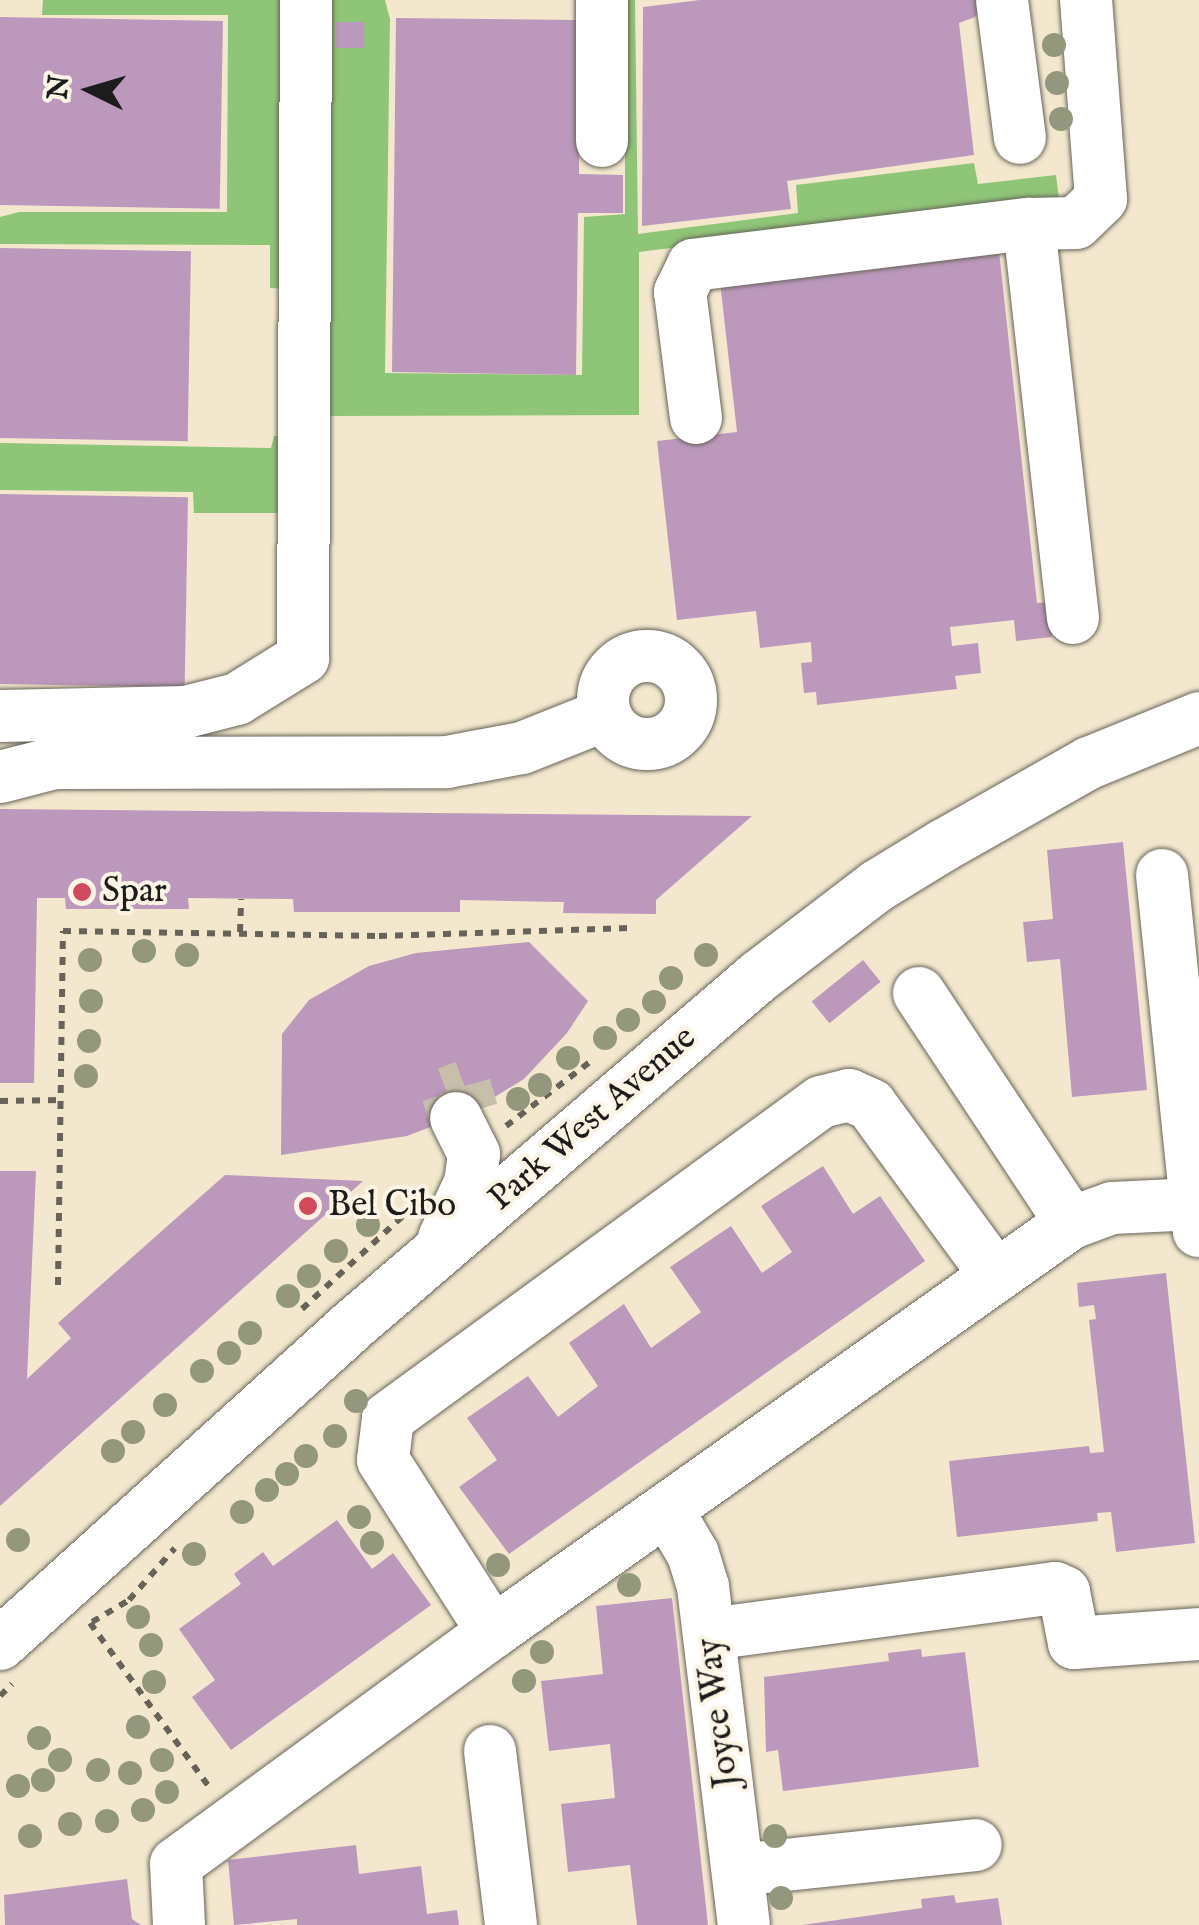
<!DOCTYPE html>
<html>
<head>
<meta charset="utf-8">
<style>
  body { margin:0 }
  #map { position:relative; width:1199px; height:1925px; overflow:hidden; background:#f3e8cd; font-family:"IM FELL English",serif }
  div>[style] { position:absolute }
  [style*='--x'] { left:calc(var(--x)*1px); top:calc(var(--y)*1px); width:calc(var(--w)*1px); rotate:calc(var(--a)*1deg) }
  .green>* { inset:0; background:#8fc577 }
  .building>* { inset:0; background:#bc98bc; transform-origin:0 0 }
  .minor-tunnel>* { height:52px; margin-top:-26px; transform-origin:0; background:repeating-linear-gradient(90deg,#c8bfaa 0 52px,transparent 0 78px) }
  .path>* { height:6px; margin-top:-3px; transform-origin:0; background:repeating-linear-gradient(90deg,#67635a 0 8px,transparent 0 16px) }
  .roads { filter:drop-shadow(0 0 2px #67635a) drop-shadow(0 0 2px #67635a) }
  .minor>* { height:52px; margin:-26px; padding:0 26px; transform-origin:26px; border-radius:26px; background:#fff }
  .minor>.ring { margin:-26px; padding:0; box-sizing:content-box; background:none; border:52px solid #fff; border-radius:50% }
  .trees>* { width:24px; height:24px; margin:-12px; border-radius:50%; background:#93987d }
  .dots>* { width:28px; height:28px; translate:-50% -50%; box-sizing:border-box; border:5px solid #fcf5e5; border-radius:50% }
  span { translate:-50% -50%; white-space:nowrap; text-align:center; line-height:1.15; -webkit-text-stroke:8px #fcf5e5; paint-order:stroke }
  .poi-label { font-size:35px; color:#1c1c1c }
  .left { translate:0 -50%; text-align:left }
  .street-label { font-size:35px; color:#1c1c1c }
  .north { position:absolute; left:40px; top:40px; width:100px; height:100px; -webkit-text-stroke:8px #fcf5e5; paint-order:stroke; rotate:275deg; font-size:28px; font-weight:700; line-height:40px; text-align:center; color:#1c1c1c }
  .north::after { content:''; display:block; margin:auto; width:35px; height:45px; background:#1c1c1c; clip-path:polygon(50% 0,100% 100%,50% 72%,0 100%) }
</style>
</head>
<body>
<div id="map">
  <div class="green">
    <i style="clip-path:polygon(43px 0,288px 0,286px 289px,270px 288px,270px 245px,0 244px,0 217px,19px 212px,227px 212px,228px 15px,42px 15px)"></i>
    <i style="clip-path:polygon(320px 0,385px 0,390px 19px,385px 373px,582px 375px,584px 217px,625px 214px,625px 0,635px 0,638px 234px,798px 213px,796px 185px,974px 163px,978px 184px,1056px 175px,1059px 199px,639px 252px,639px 415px,322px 416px)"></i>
    <i style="clip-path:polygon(286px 435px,286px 513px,194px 513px,193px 492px,0 490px,0 443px,271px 448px,274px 436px)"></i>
  </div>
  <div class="building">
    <i style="clip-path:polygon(700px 0,985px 0,975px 17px,959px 23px,974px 155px,787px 181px,791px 209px,642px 226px,643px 7px)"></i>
    <i style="left:0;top:17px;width:223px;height:188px;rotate:1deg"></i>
    <i style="clip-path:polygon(396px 18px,580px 20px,579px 174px,623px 175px,623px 213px,578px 213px,576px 375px,392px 372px)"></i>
    <i style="left:336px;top:22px;width:28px;height:26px"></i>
    <i style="left:0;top:248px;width:191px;height:190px;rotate:1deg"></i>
    <i style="clip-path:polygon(999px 251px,1037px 603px,1048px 602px,1052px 637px,1016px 641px,1014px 620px,950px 627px,952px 646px,978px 643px,981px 673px,955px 676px,957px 689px,817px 705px,816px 692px,804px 693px,801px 663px,812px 662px,811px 642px,760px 648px,756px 611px,677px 620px,657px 441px,737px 432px,720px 282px)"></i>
    <i style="left:0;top:494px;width:188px;height:190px;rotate:1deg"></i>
    <i style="clip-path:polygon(0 809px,752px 816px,656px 900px,656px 914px,563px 913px,564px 902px,460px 900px,460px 912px,294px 912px,293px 899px,188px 898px,189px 909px,66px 909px,65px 898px,37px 898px,34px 1083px,0 1083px)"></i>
    <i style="clip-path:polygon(1123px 842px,1147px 1090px,1072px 1097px,1060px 959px,1027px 962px,1023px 922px,1053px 919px,1047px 850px)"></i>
    <i style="clip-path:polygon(529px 942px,588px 1001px,567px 1033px,524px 1079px,472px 1111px,407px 1136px,281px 1155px,282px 1034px,309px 1000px,369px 966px,416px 953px)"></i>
    <i style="left:863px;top:960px;width:28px;height:66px;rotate:51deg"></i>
    <i style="clip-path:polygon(823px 1166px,853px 1214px,880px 1196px,925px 1261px,509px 1554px,459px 1487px,497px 1460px,467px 1418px,528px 1376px,558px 1417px,598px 1386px,569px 1343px,624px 1304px,651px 1348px,701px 1312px,670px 1267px,731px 1226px,762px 1273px,792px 1252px,761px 1206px)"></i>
    <i style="clip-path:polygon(0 1171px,36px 1171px,27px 1379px,71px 1338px,58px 1323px,225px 1175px,363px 1181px,0 1506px)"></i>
    <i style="clip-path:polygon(1166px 1273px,1195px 1543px,1116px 1552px,1111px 1512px,1097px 1513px,1098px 1521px,957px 1537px,949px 1461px,1089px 1446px,1090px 1453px,1104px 1452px,1089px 1320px,1096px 1319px,1094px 1305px,1079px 1307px,1077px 1283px)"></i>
    <i style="clip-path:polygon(337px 1520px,372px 1569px,393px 1553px,431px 1605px,231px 1750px,192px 1697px,215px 1680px,179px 1629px,241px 1584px,234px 1574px,263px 1552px,273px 1566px)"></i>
    <i style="clip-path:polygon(672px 1598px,708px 1925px,637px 1925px,630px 1865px,568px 1872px,561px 1804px,615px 1798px,610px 1744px,549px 1751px,541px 1681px,603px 1674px,596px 1606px)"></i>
    <i style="clip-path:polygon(921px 1649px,922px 1657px,965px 1652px,979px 1767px,783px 1791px,778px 1750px,766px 1752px,764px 1677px,889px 1661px,888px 1653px)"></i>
    <i style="clip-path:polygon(356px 1845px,359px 1874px,421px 1866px,427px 1914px,457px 1910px,459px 1925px,297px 1925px,297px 1919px,234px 1925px,228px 1860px)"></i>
    <i style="clip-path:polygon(127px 1879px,132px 1919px,141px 1925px,5px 1925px,4px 1895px)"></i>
    <i style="clip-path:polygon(954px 1895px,956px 1903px,998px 1898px,1002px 1925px,802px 1925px,922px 1908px,921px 1899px)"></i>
  </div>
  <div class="minor-tunnel">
    <i style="--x:456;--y:1118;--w:27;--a:-110"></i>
    <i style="--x:447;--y:1093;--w:19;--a:-21"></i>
    <i style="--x:465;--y:1086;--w:26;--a:74"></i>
  </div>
  <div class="path">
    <i style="--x:240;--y:932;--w:33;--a:-88"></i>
    <i style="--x:0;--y:1101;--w:62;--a:-0.9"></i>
    <i style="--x:506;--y:1126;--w:107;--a:-37.4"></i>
    <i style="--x:58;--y:1285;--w:354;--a:-89.2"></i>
    <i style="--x:63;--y:931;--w:316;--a:0.9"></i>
    <i style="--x:379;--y:936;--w:251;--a:-1.8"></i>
    <i style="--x:302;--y:1309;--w:142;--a:-42.7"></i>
    <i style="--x:92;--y:1622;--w:43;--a:-30.7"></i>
    <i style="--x:129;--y:1600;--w:69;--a:-48.5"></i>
    <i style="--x:90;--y:1623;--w:204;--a:54"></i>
    <i style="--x:0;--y:1696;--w:17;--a:-45"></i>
  </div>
  <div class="roads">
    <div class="minor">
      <i style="--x:602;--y:0;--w:141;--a:90"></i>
      <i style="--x:1002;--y:0;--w:139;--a:82.6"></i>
      <i style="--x:696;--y:418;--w:127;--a:-97.2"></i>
      <i style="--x:680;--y:292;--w:30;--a:-64"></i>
      <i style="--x:693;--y:265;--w:338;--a:-7"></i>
      <i style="--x:1073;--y:618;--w:396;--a:-96.4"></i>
      <i style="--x:1029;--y:224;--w:47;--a:-1.2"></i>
      <i style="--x:1076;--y:223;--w:35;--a:-44"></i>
      <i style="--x:1101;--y:199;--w:200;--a:-94.3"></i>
      <i class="ring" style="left:603px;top:656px;width:36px;height:36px"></i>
      <i style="--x:0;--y:716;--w:186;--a:-1.2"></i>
      <i style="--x:186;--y:712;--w:53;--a:-14.3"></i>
      <i style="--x:237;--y:699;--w:78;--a:-31.8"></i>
      <i style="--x:303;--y:658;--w:658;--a:-89.74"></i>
      <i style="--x:0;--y:777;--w:57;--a:-14.3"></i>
      <i style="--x:55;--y:763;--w:392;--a:-0.1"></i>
      <i style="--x:447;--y:762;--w:76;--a:-10.6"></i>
      <i style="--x:522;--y:748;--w:89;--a:-21.7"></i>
      <i style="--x:1162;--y:875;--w:358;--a:84.1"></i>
      <i style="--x:919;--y:993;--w:276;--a:56.5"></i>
      <i style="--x:444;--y:1238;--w:61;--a:-64.7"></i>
      <i style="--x:470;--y:1183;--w:29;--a:-82"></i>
      <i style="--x:474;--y:1154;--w:40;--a:-116.6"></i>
      <i style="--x:667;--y:1510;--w:51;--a:59.4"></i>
      <i style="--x:693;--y:1554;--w:34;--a:73"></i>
      <i style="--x:703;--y:1587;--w:340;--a:83.1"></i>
      <i style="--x:493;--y:1632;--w:204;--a:-122.6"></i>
      <i style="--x:383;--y:1460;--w:42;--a:-83.2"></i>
      <i style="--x:388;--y:1418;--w:536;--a:-36.12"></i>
      <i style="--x:821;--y:1102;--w:29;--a:-14"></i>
      <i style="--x:849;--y:1095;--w:24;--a:24"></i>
      <i style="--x:871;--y:1105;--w:212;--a:53.8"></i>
      <i style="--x:710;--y:1634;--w:348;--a:-7.6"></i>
      <i style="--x:1055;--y:1588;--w:10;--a:24"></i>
      <i style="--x:1064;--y:1592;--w:52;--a:78.9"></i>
      <i style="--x:1074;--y:1643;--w:125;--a:-4.1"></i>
      <i style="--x:0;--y:1644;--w:467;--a:-42.1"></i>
      <i style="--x:346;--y:1331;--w:543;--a:-40.67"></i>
      <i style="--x:758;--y:977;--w:150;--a:-37.4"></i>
      <i style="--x:877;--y:886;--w:79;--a:-31.5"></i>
      <i style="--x:944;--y:845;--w:167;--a:-29.5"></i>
      <i style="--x:1089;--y:763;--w:119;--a:-22.2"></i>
      <i style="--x:490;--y:1751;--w:175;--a:83.1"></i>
      <i style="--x:738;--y:1870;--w:239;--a:-6"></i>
      <i style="--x:179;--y:1925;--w:61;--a:-92.8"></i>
      <i style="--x:176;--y:1864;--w:393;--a:-36.2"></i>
      <i style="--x:493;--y:1632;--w:708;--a:-35.28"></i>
      <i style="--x:1071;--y:1223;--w:44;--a:-20.1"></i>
      <i style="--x:1112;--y:1208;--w:84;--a:-2.7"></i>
    </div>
  </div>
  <div class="trees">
    <i style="left:1054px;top:45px"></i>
    <i style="left:1057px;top:83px"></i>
    <i style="left:1061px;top:119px"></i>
    <i style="left:144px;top:951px"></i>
    <i style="left:187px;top:955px"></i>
    <i style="left:706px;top:955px"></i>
    <i style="left:90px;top:960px"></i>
    <i style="left:671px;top:978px"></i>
    <i style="left:91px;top:1001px"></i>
    <i style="left:654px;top:1002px"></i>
    <i style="left:628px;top:1020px"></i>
    <i style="left:605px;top:1038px"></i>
    <i style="left:89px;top:1041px"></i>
    <i style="left:568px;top:1058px"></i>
    <i style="left:86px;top:1076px"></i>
    <i style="left:540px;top:1085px"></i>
    <i style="left:518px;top:1099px"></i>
    <i style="left:368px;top:1225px"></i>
    <i style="left:336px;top:1251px"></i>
    <i style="left:309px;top:1276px"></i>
    <i style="left:288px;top:1296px"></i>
    <i style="left:250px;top:1333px"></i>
    <i style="left:229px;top:1353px"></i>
    <i style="left:202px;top:1371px"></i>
    <i style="left:356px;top:1401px"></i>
    <i style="left:165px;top:1405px"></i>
    <i style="left:133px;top:1432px"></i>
    <i style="left:335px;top:1436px"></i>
    <i style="left:113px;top:1451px"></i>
    <i style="left:306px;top:1456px"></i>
    <i style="left:287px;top:1474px"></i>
    <i style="left:267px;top:1490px"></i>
    <i style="left:242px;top:1512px"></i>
    <i style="left:359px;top:1517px"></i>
    <i style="left:18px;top:1540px"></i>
    <i style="left:372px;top:1543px"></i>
    <i style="left:194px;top:1554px"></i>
    <i style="left:498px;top:1565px"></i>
    <i style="left:629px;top:1585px"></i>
    <i style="left:138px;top:1617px"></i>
    <i style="left:151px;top:1645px"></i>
    <i style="left:542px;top:1652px"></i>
    <i style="left:524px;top:1681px"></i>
    <i style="left:154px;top:1682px"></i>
    <i style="left:138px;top:1727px"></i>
    <i style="left:39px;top:1738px"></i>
    <i style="left:60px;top:1760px"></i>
    <i style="left:162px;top:1760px"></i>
    <i style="left:98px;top:1770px"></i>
    <i style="left:130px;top:1773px"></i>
    <i style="left:43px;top:1780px"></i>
    <i style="left:18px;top:1786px"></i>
    <i style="left:167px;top:1792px"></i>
    <i style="left:143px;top:1810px"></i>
    <i style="left:107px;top:1821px"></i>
    <i style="left:70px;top:1824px"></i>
    <i style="left:30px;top:1836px"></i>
    <i style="left:775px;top:1836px"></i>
    <i style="left:781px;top:1898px"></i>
  </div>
  <div class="dots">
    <i style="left:82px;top:892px;background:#d1495b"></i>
    <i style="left:308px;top:1206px;background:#d1495b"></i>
  </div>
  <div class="poi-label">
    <span class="left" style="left:102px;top:892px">Spar</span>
    <span class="left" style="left:328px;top:1206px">Bel Cibo</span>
  </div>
  <div class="street-label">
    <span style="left:593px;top:1119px;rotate:-41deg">Park West Avenue</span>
    <span style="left:719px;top:1713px;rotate:-97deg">Joyce Way</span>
  </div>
  <div class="north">N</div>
</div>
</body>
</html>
